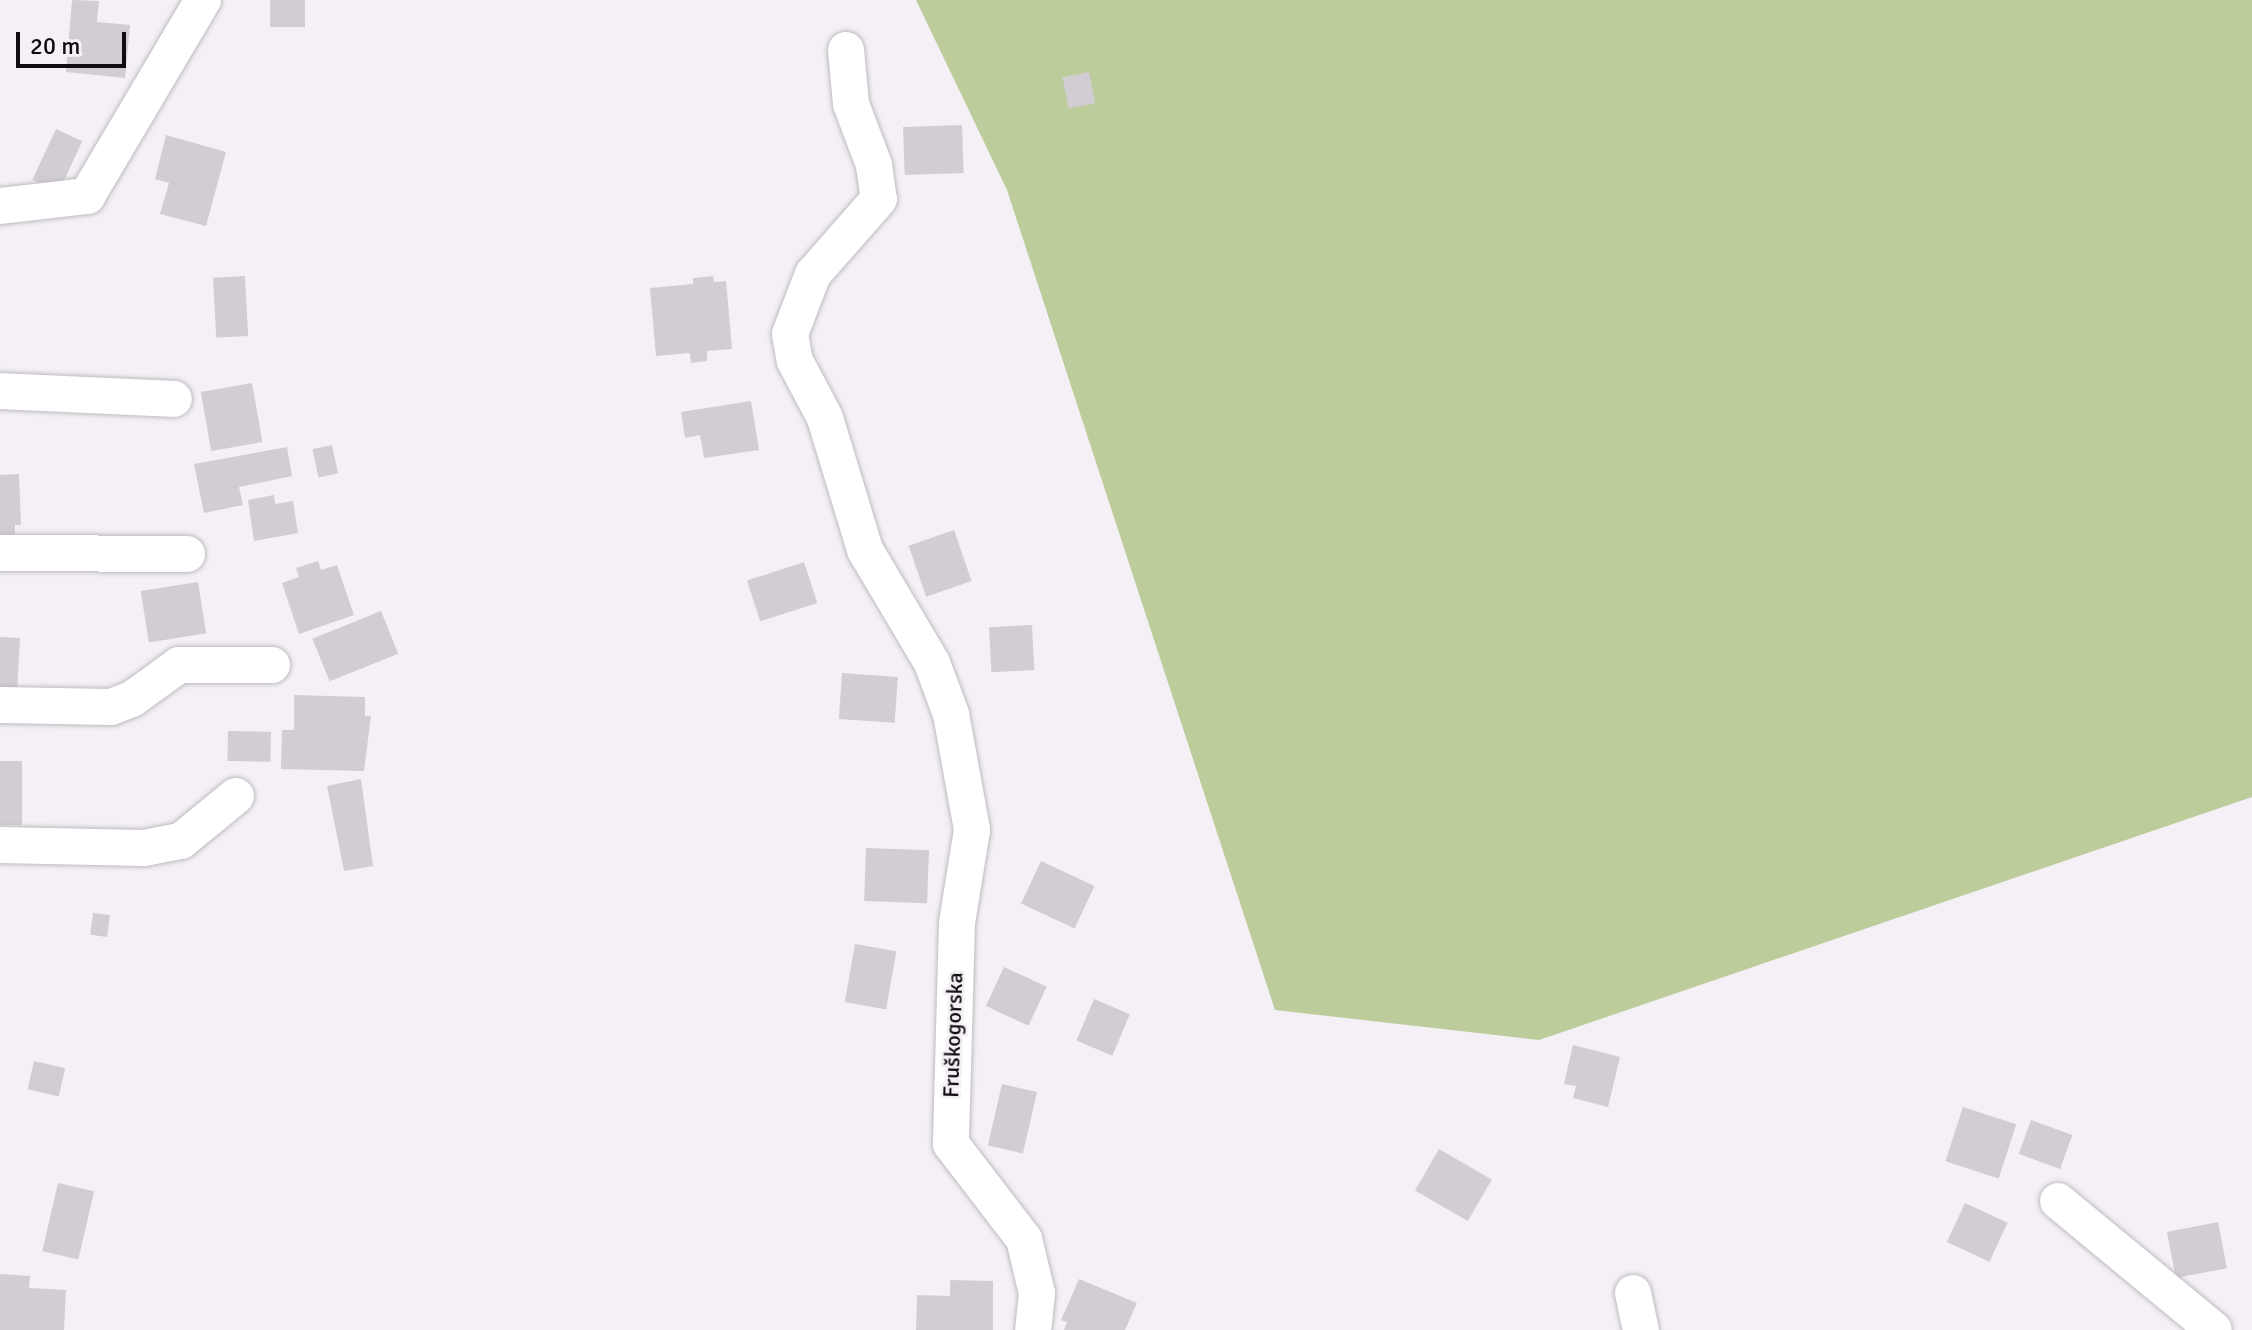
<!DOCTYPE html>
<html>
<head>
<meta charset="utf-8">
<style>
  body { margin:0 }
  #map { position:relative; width:2252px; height:1330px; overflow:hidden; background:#f4f0f6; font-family:Signika,sans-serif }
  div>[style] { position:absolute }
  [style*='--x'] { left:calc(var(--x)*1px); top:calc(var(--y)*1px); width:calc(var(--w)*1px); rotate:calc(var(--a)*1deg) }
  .green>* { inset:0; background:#bccc9b }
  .building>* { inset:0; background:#d2cdd3; transform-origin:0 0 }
  .roads { filter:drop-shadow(0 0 2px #bfbbc1) drop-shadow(0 0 2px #bfbbc1) }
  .street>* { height:36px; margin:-18px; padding:0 18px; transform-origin:18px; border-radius:18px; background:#fff }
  span { translate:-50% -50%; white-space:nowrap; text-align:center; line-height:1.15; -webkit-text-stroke:6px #f4f0f6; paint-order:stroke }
  .street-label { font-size:22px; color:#0e0c0e }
  .scale { position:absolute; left:16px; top:32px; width:110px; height:36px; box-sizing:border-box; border:4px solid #0e0c0e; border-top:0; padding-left:10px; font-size:24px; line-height:28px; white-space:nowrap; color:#0e0c0e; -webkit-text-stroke:6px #f4f0f6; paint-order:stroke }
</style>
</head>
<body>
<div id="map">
  <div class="green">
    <i style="clip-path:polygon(916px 0,2252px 0,2252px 797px,1539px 1040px,1275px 1010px,1007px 190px)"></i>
  </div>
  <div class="building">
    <i style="clip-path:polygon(72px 0,99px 1px,97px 22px,130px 25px,125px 78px,66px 72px)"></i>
    <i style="left:270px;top:0;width:35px;height:27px"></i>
    <i style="left:1089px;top:72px;width:32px;height:27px;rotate:79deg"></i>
    <i style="left:962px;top:125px;width:48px;height:59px;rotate:88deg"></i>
    <i style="left:56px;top:129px;width:29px;height:56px;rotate:25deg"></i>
    <i style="clip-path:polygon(166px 135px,226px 152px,206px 226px,160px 214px,169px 183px,155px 179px)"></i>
    <i style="left:245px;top:276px;width:60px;height:32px;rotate:87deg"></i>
    <i style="clip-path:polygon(713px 276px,714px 282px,726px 281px,732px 349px,707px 351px,707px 361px,691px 363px,690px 353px,656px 356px,650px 288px,693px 284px,693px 278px)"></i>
    <i style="left:252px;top:383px;width:60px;height:52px;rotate:80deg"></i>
    <i style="clip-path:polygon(751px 401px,759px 450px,704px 458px,700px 435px,685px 438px,681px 412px)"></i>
    <i style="left:332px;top:445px;width:29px;height:20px;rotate:78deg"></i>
    <i style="clip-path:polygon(287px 447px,292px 476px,239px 487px,243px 505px,204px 513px,194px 464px)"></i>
    <i style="clip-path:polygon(19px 474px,21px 525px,15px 525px,15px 536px,0 536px,0 475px)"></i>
    <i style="clip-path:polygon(274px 495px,275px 504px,293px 501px,298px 533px,254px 541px,248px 500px)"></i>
    <i style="left:954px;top:530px;width:54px;height:48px;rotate:71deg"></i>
    <i style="clip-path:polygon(318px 561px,321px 570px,337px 565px,354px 615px,299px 634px,282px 583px,299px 577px,296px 568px)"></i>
    <i style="left:804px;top:562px;width:43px;height:60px;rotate:72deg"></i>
    <i style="left:198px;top:582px;width:52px;height:58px;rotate:81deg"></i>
    <i style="left:381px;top:611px;width:46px;height:74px;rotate:68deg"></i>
    <i style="left:1032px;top:625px;width:45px;height:43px;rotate:87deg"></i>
    <i style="left:0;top:637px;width:20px;height:58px;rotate:3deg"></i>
    <i style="left:842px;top:673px;width:56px;height:46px;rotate:4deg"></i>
    <i style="clip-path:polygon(294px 695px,365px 697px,365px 716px,371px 716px,364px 771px,281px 769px,282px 730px,294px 730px)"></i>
    <i style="left:228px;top:731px;width:43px;height:30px;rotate:1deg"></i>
    <i style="left:0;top:761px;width:22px;height:64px"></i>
    <i style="clip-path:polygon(361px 779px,373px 866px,344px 871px,327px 786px)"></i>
    <i style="left:866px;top:848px;width:63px;height:53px;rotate:2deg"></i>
    <i style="left:1041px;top:861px;width:59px;height:47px;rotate:25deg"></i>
    <i style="left:93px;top:913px;width:17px;height:22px;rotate:7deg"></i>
    <i style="left:855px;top:944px;width:42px;height:59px;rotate:10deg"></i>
    <i style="left:1004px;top:967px;width:47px;height:43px;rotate:25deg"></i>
    <i style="left:1094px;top:999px;width:39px;height:45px;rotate:23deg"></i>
    <i style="clip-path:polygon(1573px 1045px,1620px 1057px,1608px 1107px,1573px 1098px,1576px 1086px,1564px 1084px)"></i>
    <i style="left:34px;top:1061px;width:32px;height:29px;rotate:13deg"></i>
    <i style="left:1002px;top:1084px;width:36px;height:63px;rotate:13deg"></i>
    <i style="left:1963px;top:1107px;width:56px;height:57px;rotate:18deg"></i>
    <i style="left:2031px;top:1120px;width:44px;height:36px;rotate:20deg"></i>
    <i style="left:1439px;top:1149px;width:61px;height:48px;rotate:30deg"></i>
    <i style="left:58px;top:1183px;width:37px;height:70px;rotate:13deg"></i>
    <i style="left:1965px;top:1203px;width:47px;height:43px;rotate:25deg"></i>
    <i style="left:2218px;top:1222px;width:47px;height:52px;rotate:79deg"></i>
    <i style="clip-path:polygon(0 1274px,30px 1276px,29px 1288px,66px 1290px,64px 1330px,0 1330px)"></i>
    <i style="clip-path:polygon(1079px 1279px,1137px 1303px,1125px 1330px,1064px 1330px,1067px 1322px,1061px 1320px)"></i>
    <i style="clip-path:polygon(950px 1280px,993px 1281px,993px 1330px,916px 1330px,917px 1295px,950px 1296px)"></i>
  </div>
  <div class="roads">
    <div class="street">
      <i style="--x:846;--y:50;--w:54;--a:84.7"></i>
      <i style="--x:851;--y:104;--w:65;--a:69.3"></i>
      <i style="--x:874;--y:165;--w:34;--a:82"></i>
      <i style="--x:879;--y:199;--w:100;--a:131.3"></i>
      <i style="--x:813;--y:274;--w:64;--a:111"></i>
      <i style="--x:790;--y:334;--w:27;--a:80"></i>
      <i style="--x:795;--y:361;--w:64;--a:62.2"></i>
      <i style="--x:825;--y:418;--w:138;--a:73.1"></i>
      <i style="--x:865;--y:550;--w:131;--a:59.3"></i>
      <i style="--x:932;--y:663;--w:54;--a:69.6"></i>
      <i style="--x:951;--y:714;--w:118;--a:79.7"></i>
      <i style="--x:972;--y:830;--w:94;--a:99.2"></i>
      <i style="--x:957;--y:923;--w:221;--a:91.6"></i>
      <i style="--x:951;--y:1144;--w:120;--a:52.5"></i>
      <i style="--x:1024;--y:1239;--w:56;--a:76.5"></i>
      <i style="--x:1037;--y:1293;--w:37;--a:96"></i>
      <i style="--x:0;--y:206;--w:88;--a:-6.6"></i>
      <i style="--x:87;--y:196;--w:228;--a:-59.4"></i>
      <i style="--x:0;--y:391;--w:174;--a:2.6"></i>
      <i style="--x:0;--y:553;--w:187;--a:0.3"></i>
      <i style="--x:0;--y:705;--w:111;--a:1"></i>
      <i style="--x:111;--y:707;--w:22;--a:-21"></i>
      <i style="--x:132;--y:699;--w:58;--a:-35.9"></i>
      <i style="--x:179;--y:665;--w:93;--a:0"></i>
      <i style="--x:0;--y:845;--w:144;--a:1.2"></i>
      <i style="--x:144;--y:848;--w:38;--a:-11"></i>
      <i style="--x:181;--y:841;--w:71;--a:-39.3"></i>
      <i style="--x:2058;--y:1201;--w:202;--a:39.6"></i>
      <i style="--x:1633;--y:1293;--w:38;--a:78"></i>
    </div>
  </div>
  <div class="street-label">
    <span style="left:953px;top:1035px;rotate:-88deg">Fruškogorska</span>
  </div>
  <div class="scale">20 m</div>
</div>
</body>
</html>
